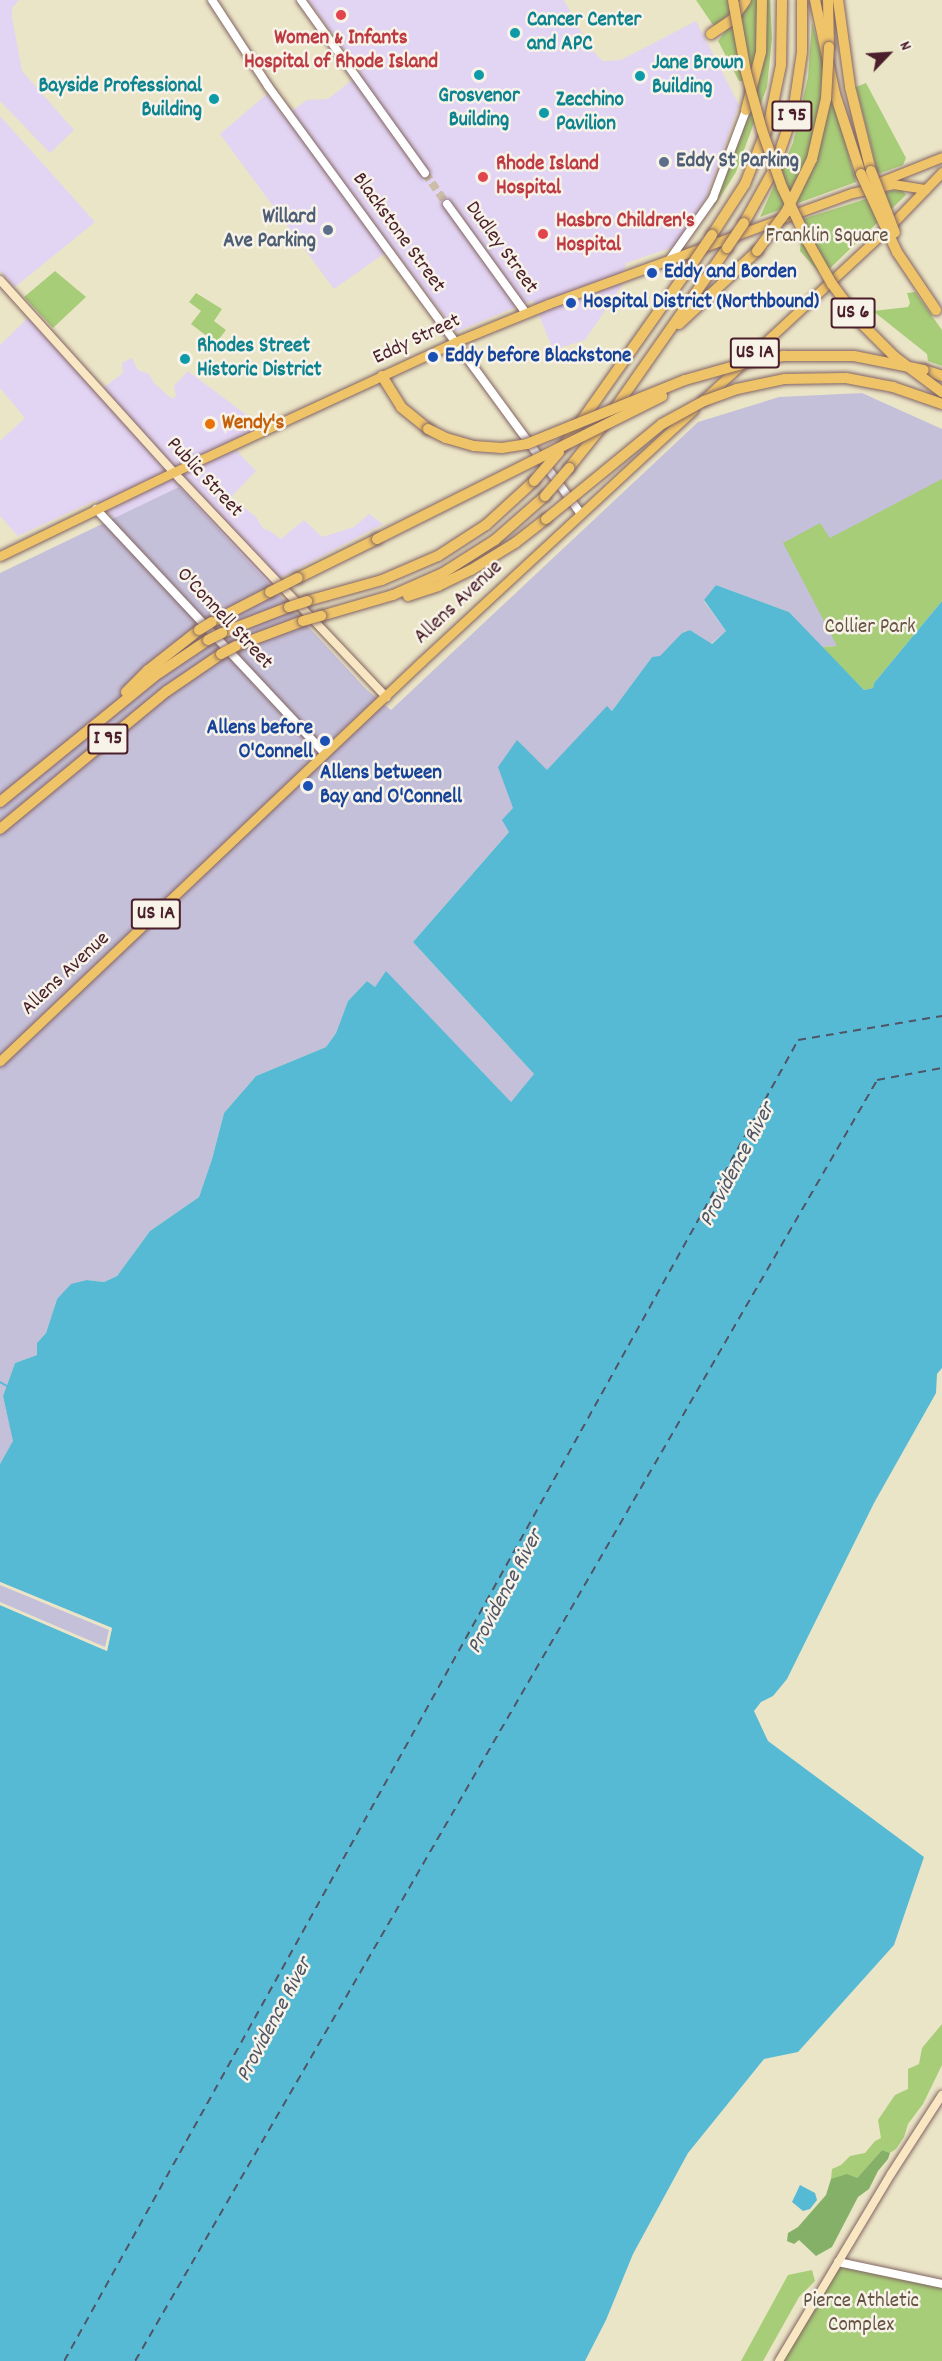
<!DOCTYPE html>
<html>
<head>
<meta charset="utf-8">
<style>
  body { margin:0 }
  #map { position:relative; width:942px; height:2361px; overflow:hidden; background:#ebe5c7; font-family:Dekko,sans-serif }
  div>[style] { position:absolute }
  [style*='--x'] { left:calc(var(--x)*1px); top:calc(var(--y)*1px); width:calc(var(--w)*1px); rotate:calc(var(--a)*1deg) }
  .built>* { inset:0; background:#e2d4f3 }
  .industrial>* { inset:0; background:#c5c0da }
  .green>* { inset:0; background:#a7cd78 }
  .forest>* { inset:0; background:#85b068 }
  .water>* { inset:0; background:#57bad5 }
  .pier>* { inset:0; background:#ebe5c7 }
  .stream>* { height:2px; margin:-1px; padding:0 1px; transform-origin:1px; border-radius:1px; background:#57bad5 }
  .ferry>* { height:1.5px; margin-top:-0.75px; transform-origin:0; background:repeating-linear-gradient(90deg,#4f5566 0 8px,transparent 0 14px) }
  .tertiary-tunnel>* { height:8px; margin-top:-4px; transform-origin:0; background:repeating-linear-gradient(90deg,#cbbda8 0 8px,transparent 0 12px) }
  .roads { filter:drop-shadow(0 0 2px #826462) drop-shadow(0 0 2px #826462) }
  .tertiary>* { height:8px; margin:-4px; padding:0 4px; transform-origin:4px; border-radius:4px; background:#fff }
  .secondary>* { height:8px; margin:-4px; padding:0 4px; transform-origin:4px; border-radius:4px; background:#f9e7c3 }
  .primary>* { height:9px; margin:-4.5px; padding:0 4.5px; transform-origin:4.5px; border-radius:4.5px; background:#efc469 }
  .motorway>* { height:10px; margin:-5px; padding:0 5px; transform-origin:5px; border-radius:5px; background:#efc469 }
  .bridges { filter:drop-shadow(0 0 2px #826462) drop-shadow(0 0 2px #826462) }
  .motorway-bridge>* { height:10px; margin:-5px; padding:0 5px; transform-origin:5px; border-radius:5px; background:#efc469 }
  .dots>* { width:16px; height:16px; translate:-50% -50%; box-sizing:border-box; border:3px solid #f7f3e8; border-radius:50% }
  span { translate:-50% -50%; white-space:nowrap; text-align:center; line-height:1.15; -webkit-text-stroke:5px #f7f3e8; paint-order:stroke }
  .shield-label span { padding:2px 4px; background:#f7f3e8; border:2px solid; border-radius:4px; -webkit-text-stroke-width:0 }
  .shield-label { font-size:20px; color:#4a1f2b; font-weight:700 }
  .culture-label { font-size:21px; color:#0d838f; font-weight:700 }
  .left { translate:0 -50%; text-align:left }
  .right { translate:-100% -50%; text-align:right }
  .health-label { font-size:21px; color:#be3a42; font-weight:700 }
  .service-label { font-size:21px; color:#4e5e75; font-weight:700 }
  .street-label { font-size:21px; color:#4a1f2b }
  .park-label { font-size:21px; color:#665342 }
  .transit-label { font-size:21px; color:#164399; font-weight:700 }
  .food-label { font-size:21px; color:#c56008; font-weight:700 }
  .water-label { font-size:22px; color:#4f5566; font-style:italic }
  .north { position:absolute; left:858px; top:24px; width:60px; height:60px; -webkit-text-stroke:4px #f7f3e8; paint-order:stroke; rotate:65deg; font-size:16px; font-weight:700; line-height:24px; text-align:center; color:#4a1f2b }
  .north::after { content:''; display:block; margin:auto; width:21px; height:27px; background:#4a1f2b; clip-path:polygon(50% 0,100% 100%,50% 72%,0 100%) }
</style>
</head>
<body>
<div id="map">
  <div class="built">
    <i style="clip-path:polygon(0 0,19px 0,12px 8px,12px 17px,22px 71px,74px 130px,50px 153px,0 101px)"></i>
    <i style="clip-path:polygon(308px 0,564px 0,590px 48px,603px 61px,621px 60px,696px 21px,739px 105px,706px 198px,676px 246px,626px 263px,621px 287px,585px 340px,553px 350px,533px 300px,456px 332px,392px 248px,334px 289px,220px 134px,267px 94px,284px 117px,307px 100px,328px 99px,361px 73px)"></i>
    <i style="clip-path:polygon(0 116px,95px 222px,15px 287px,0 271px)"></i>
    <i style="clip-path:polygon(30px 316px,98px 392px,123px 373px,122px 363px,132px 358px,138px 370px,149px 374px,154px 383px,172px 399px,176px 396px,174px 386px,188px 371px,265px 429px,233px 447px,256px 471px,231px 497px,256px 517px,264px 530px,267px 529px,281px 539px,304px 520px,322px 537px,354px 527px,369px 514px,383px 524px,204px 618px,96px 500px,18px 536px,0 516px,0 441px,25px 418px,0 388px,0 345px)"></i>
  </div>
  <div class="industrial">
    <i style="clip-path:polygon(862px 393px,942px 429px,942px 509px,837px 646px,821px 647px,789px 612px,716px 585px,704px 601px,726px 631px,711px 644px,690px 630px,682px 633px,660px 657px,652px 657px,612px 711px,607px 707px,513px 808px,509px 832px,413px 942px,535px 1075px,510px 1103px,386px 972px,375px 987px,367px 981px,348px 1001px,336px 1033px,326px 1047px,256px 1076px,224px 1113px,212px 1159px,199px 1197px,150px 1231px,117px 1276px,104px 1282px,87px 1280px,57px 1299px,46px 1333px,37px 1343px,37px 1355px,15px 1363px,3px 1396px,14px 1441px,0 1464px,0 573px,179px 487px,367px 690px,391px 710px,698px 422px,779px 397px)"></i>
    <i style="clip-path:polygon(0 1582px,112px 1628px,107px 1651px,0 1605px)"></i>
  </div>
  <div class="green">
    <i style="clip-path:polygon(696px 0,740px 0,720px 24px,713px 25px)"></i>
    <i style="clip-path:polygon(750px 0,757px 0,758px 40px,751px 82px,739px 81px,718px 41px)"></i>
    <i style="clip-path:polygon(765px 0,770px 0,772px 38px,767px 87px,736px 172px,712px 210px,752px 105px)"></i>
    <i style="clip-path:polygon(812px 22px,856px 182px,760px 217px,793px 143px,808px 77px)"></i>
    <i style="clip-path:polygon(866px 83px,906px 158px,903px 165px,878px 174px,856px 87px)"></i>
    <i style="clip-path:polygon(891px 191px,902px 190px,906px 195px,822px 276px,800px 251px,803px 219px)"></i>
    <i style="clip-path:polygon(55px 271px,86px 297px,53px 328px,24px 297px)"></i>
    <i style="clip-path:polygon(915px 292px,942px 330px,942px 366px,928px 361px,927px 354px,873px 311px,908px 307px,910px 303px,907px 293px)"></i>
    <i style="clip-path:polygon(196px 293px,222px 309px,214px 321px,226px 330px,216px 343px,191px 324px,201px 311px,189px 302px)"></i>
    <i style="clip-path:polygon(942px 479px,942px 601px,874px 683px,873px 688px,864px 690px,821px 647px,837px 646px,783px 543px,820px 523px,830px 538px)"></i>
    <i style="clip-path:polygon(942px 2024px,942px 2065px,923px 2104px,908px 2124px,904px 2137px,896px 2149px,890px 2153px,882px 2150px,857px 2178px,831px 2179px,832px 2169px,841px 2165px,850px 2156px,865px 2153px,875px 2141px,881px 2138px,878px 2120px,895px 2095px,908px 2089px,908px 2069px,919px 2064px,922px 2048px)"></i>
    <i style="clip-path:polygon(837px 2263px,942px 2281px,942px 2361px,780px 2361px)"></i>
    <i style="clip-path:polygon(812px 2270px,815px 2281px,799px 2297px,763px 2361px,741px 2361px,788px 2275px)"></i>
  </div>
  <div class="forest">
    <i style="clip-path:polygon(882px 2150px,890px 2153px,888px 2159px,878px 2171px,869px 2189px,858px 2197px,832px 2247px,816px 2256px,799px 2240px,794px 2244px,787px 2241px,788px 2233px,798px 2227px,826px 2195px,831px 2179px,847px 2174px,857px 2178px)"></i>
  </div>
  <div class="water">
    <i style="clip-path:polygon(716px 585px,789px 612px,864px 690px,873px 688px,874px 683px,942px 601px,942px 1368px,937px 1374px,936px 1393px,874px 1503px,787px 1679px,773px 1696px,761px 1702px,754px 1711px,768px 1741px,924px 1857px,894px 1945px,798px 2052px,764px 2059px,688px 2153px,633px 2254px,606px 2320px,585px 2361px,0 2361px,0 1605px,107px 1651px,112px 1628px,0 1582px,0 1464px,13px 1441px,3px 1396px,15px 1363px,37px 1355px,37px 1343px,46px 1333px,57px 1299px,71px 1284px,87px 1280px,104px 1282px,117px 1276px,150px 1231px,199px 1197px,212px 1159px,224px 1113px,256px 1076px,326px 1047px,336px 1033px,348px 1001px,367px 981px,375px 987px,386px 971px,511px 1102px,534px 1074px,413px 942px,509px 832px,502px 820px,513px 808px,498px 767px,517px 740px,547px 770px,607px 706px,612px 711px,652px 657px,660px 656px,682px 633px,690px 630px,712px 644px,726px 631px,704px 600px)"></i>
    <i style="clip-path:polygon(800px 2185px,815px 2193px,817px 2200px,810px 2209px,803px 2211px,792px 2202px)"></i>
  </div>
  <div class="pier">
    <i style="clip-path:polygon(0 1582px,112px 1628px,107px 1651px,0 1605px,0 1602px,105px 1647px,109px 1630px,0 1585px)"></i>
  </div>
  <div class="stream">
    <i style="--x:0;--y:1382;--w:8;--a:30"></i>
  </div>
  <div class="ferry">
    <i style="--x:64;--y:2361;--w:1511;--a:-60.94"></i>
    <i style="--x:798;--y:1040;--w:146;--a:-9.5"></i>
    <i style="--x:135;--y:2361;--w:1480;--a:-59.92"></i>
    <i style="--x:877;--y:1080;--w:66;--a:-10.5"></i>
  </div>
  <div class="tertiary-tunnel">
    <i style="--x:425;--y:173;--w:38;--a:55"></i>
  </div>
  <div class="roads">
    <div class="tertiary">
      <i style="--x:212;--y:0;--w:103;--a:56.9"></i>
      <i style="--x:268;--y:86;--w:530;--a:53.82"></i>
      <i style="--x:301;--y:0;--w:213;--a:54.4"></i>
      <i style="--x:447;--y:204;--w:135;--a:54.1"></i>
      <i style="--x:670;--y:259;--w:75;--a:-54.8"></i>
      <i style="--x:713;--y:198;--w:94;--a:-69.4"></i>
      <i style="--x:96;--y:509;--w:335;--a:46.9"></i>
      <i style="--x:838;--y:2262;--w:106;--a:11.9"></i>
    </div>
    <div class="secondary">
      <i style="--x:0;--y:280;--w:270;--a:47.9"></i>
      <i style="--x:181;--y:480;--w:299;--a:46.6"></i>
      <i style="--x:779;--y:2361;--w:218;--a:-59.1"></i>
      <i style="--x:891;--y:2174;--w:94;--a:-57.2"></i>
    </div>
    <div class="primary">
      <i style="--x:877;--y:183;--w:70;--a:-21.8"></i>
      <i style="--x:703;--y:400;--w:253;--a:-42.9"></i>
      <i style="--x:888;--y:228;--w:78;--a:-46"></i>
      <i style="--x:0;--y:556;--w:193;--a:-25.8"></i>
      <i style="--x:174;--y:472;--w:310;--a:-24.8"></i>
      <i style="--x:455;--y:342;--w:100;--a:-22.2"></i>
      <i style="--x:548;--y:304;--w:324;--a:-20.1"></i>
      <i style="--x:852;--y:193;--w:42;--a:-12.4"></i>
      <i style="--x:893;--y:184;--w:33;--a:9"></i>
      <i style="--x:0;--y:1061;--w:580;--a:-43.46"></i>
      <i style="--x:421;--y:662;--w:371;--a:-42.8"></i>
    </div>
    <div class="motorway">
      <i style="--x:815;--y:0;--w:96;--a:78"></i>
      <i style="--x:835;--y:94;--w:84;--a:72"></i>
      <i style="--x:828;--y:0;--w:47;--a:88.8"></i>
      <i style="--x:838;--y:0;--w:88;--a:82.1"></i>
      <i style="--x:850;--y:87;--w:87;--a:76"></i>
      <i style="--x:711;--y:34;--w:25;--a:-34"></i>
      <i style="--x:732;--y:20;--w:24;--a:-55"></i>
      <i style="--x:746;--y:110;--w:60;--a:-75.5"></i>
      <i style="--x:761;--y:52;--w:52;--a:-88.9"></i>
      <i style="--x:744;--y:223;--w:60;--a:-60.9"></i>
      <i style="--x:773;--y:171;--w:61;--a:-71"></i>
      <i style="--x:793;--y:113;--w:62;--a:-81.6"></i>
      <i style="--x:802;--y:52;--w:52;--a:-90"></i>
      <i style="--x:712;--y:235;--w:61;--a:-57.1"></i>
      <i style="--x:745;--y:184;--w:66;--a:-68.5"></i>
      <i style="--x:769;--y:123;--w:59;--a:-78.3"></i>
      <i style="--x:781;--y:65;--w:65;--a:-89.1"></i>
      <i style="--x:679;--y:324;--w:107;--a:-43.1"></i>
      <i style="--x:924;--y:370;--w:19;--a:18"></i>
      <i style="--x:382;--y:376;--w:36;--a:58"></i>
      <i style="--x:401;--y:407;--w:35;--a:39"></i>
      <i style="--x:613;--y:411;--w:199;--a:-55"></i>
      <i style="--x:563;--y:447;--w:225;--a:-54.8"></i>
      <i style="--x:569;--y:468;--w:56;--a:-51.5"></i>
      <i style="--x:298;--y:578;--w:88;--a:-26.3"></i>
      <i style="--x:408;--y:596;--w:32;--a:-18"></i>
      <i style="--x:438;--y:586;--w:37;--a:-26"></i>
      <i style="--x:471;--y:570;--w:52;--a:-31.5"></i>
      <i style="--x:515;--y:543;--w:39;--a:-38"></i>
      <i style="--x:307;--y:601;--w:78;--a:-15.6"></i>
      <i style="--x:382;--y:580;--w:61;--a:-23.2"></i>
      <i style="--x:438;--y:556;--w:57;--a:-32.9"></i>
      <i style="--x:486;--y:525;--w:65;--a:-42.5"></i>
      <i style="--x:321;--y:616;--w:75;--a:-16.3"></i>
      <i style="--x:393;--y:595;--w:55;--a:-23.7"></i>
      <i style="--x:443;--y:573;--w:62;--a:-32.4"></i>
      <i style="--x:495;--y:540;--w:67;--a:-41.3"></i>
      <i style="--x:212;--y:622;--w:65;--a:-27.3"></i>
      <i style="--x:222;--y:633;--w:72;--a:-21.2"></i>
      <i style="--x:236;--y:646;--w:72;--a:-20.5"></i>
      <i style="--x:126;--y:692;--w:31;--a:-45"></i>
      <i style="--x:148;--y:670;--w:65;--a:-38.1"></i>
      <i style="--x:0;--y:802;--w:205;--a:-39.1"></i>
      <i style="--x:159;--y:673;--w:59;--a:-34"></i>
      <i style="--x:0;--y:829;--w:217;--a:-39.6"></i>
      <i style="--x:167;--y:691;--w:65;--a:-34.4"></i>
    </div>
  </div>
  <div class="bridges">
    <div class="motorway-bridge">
      <i style="--x:733;--y:0;--w:73;--a:79.8"></i>
      <i style="--x:746;--y:72;--w:60;--a:74.6"></i>
      <i style="--x:762;--y:130;--w:60;--a:70.7"></i>
      <i style="--x:782;--y:187;--w:61;--a:64.7"></i>
      <i style="--x:808;--y:242;--w:48;--a:60.3"></i>
      <i style="--x:832;--y:284;--w:49;--a:53.4"></i>
      <i style="--x:861;--y:323;--w:48;--a:45"></i>
      <i style="--x:895;--y:357;--w:59;--a:36.7"></i>
      <i style="--x:871;--y:171;--w:66;--a:68.8"></i>
      <i style="--x:861;--y:174;--w:86;--a:65.2"></i>
      <i style="--x:897;--y:252;--w:70;--a:56.1"></i>
      <i style="--x:727;--y:248;--w:30;--a:-56"></i>
      <i style="--x:757;--y:251;--w:49;--a:-53.4"></i>
      <i style="--x:786;--y:212;--w:59;--a:-63.9"></i>
      <i style="--x:812;--y:159;--w:62;--a:-76.9"></i>
      <i style="--x:826;--y:99;--w:52;--a:-86.7"></i>
      <i style="--x:693;--y:263;--w:34;--a:-56"></i>
      <i style="--x:428;--y:429;--w:20;--a:27"></i>
      <i style="--x:446;--y:438;--w:29;--a:16"></i>
      <i style="--x:474;--y:446;--w:28;--a:4"></i>
      <i style="--x:502;--y:448;--w:25;--a:-9"></i>
      <i style="--x:527;--y:444;--w:170;--a:-22.1"></i>
      <i style="--x:685;--y:380;--w:66;--a:-15.7"></i>
      <i style="--x:749;--y:362;--w:36;--a:-10"></i>
      <i style="--x:784;--y:356;--w:70;--a:0"></i>
      <i style="--x:854;--y:356;--w:71;--a:11.3"></i>
      <i style="--x:534;--y:481;--w:38;--a:-49"></i>
      <i style="--x:545;--y:496;--w:37;--a:-49"></i>
      <i style="--x:546;--y:519;--w:150;--a:-39.3"></i>
      <i style="--x:662;--y:424;--w:48;--a:-28.7"></i>
      <i style="--x:704;--y:401;--w:35;--a:-20"></i>
      <i style="--x:737;--y:389;--w:49;--a:-11.8"></i>
      <i style="--x:785;--y:379;--w:61;--a:-0.9"></i>
      <i style="--x:846;--y:378;--w:48;--a:10.8"></i>
      <i style="--x:893;--y:387;--w:52;--a:19.1"></i>
      <i style="--x:377;--y:539;--w:319;--a:-26.6"></i>
      <i style="--x:270;--y:592;--w:31;--a:-27"></i>
      <i style="--x:289;--y:607;--w:19;--a:-18"></i>
      <i style="--x:303;--y:621;--w:19;--a:-16"></i>
      <i style="--x:199;--y:630;--w:15;--a:-32"></i>
      <i style="--x:208;--y:640;--w:16;--a:-27"></i>
      <i style="--x:221;--y:654;--w:17;--a:-28"></i>
    </div>
  </div>
  <div class="dots">
    <i style="left:341px;top:15px;background:#e0444e"></i>
    <i style="left:515px;top:33px;background:#0f9aa8"></i>
    <i style="left:479px;top:75px;background:#0f9aa8"></i>
    <i style="left:640px;top:76px;background:#0f9aa8"></i>
    <i style="left:214px;top:99px;background:#0f9aa8"></i>
    <i style="left:544px;top:113px;background:#0f9aa8"></i>
    <i style="left:664px;top:162px;background:#5c6f8a"></i>
    <i style="left:483px;top:177px;background:#e0444e"></i>
    <i style="left:328px;top:230px;background:#5c6f8a"></i>
    <i style="left:543px;top:234px;background:#e0444e"></i>
    <i style="left:652px;top:273px;background:#1a4fb4"></i>
    <i style="left:571px;top:303px;background:#1a4fb4"></i>
    <i style="left:433px;top:357px;background:#1a4fb4"></i>
    <i style="left:185px;top:359px;background:#0f9aa8"></i>
    <i style="left:210px;top:424px;background:#e8710a"></i>
    <i style="left:325px;top:741px;background:#1a4fb4"></i>
    <i style="left:308px;top:786px;background:#1a4fb4"></i>
  </div>
  <div class="shield-label">
    <span style="left:792px;top:116px">I 95</span>
    <span style="left:853px;top:313px">US 6</span>
    <span style="left:755px;top:353px">US 1A</span>
    <span style="left:108px;top:739px">I 95</span>
    <span style="left:156px;top:914px">US 1A</span>
  </div>
  <div class="culture-label">
    <span class="left" style="left:527px;top:33px">Cancer Center<br>and APC</span>
    <span class="left" style="left:652px;top:76px">Jane Brown<br>Building</span>
    <span class="right" style="left:202px;top:99px">Bayside Professional<br>Building</span>
    <span style="left:479px;top:109px">Grosvenor<br>Building</span>
    <span class="left" style="left:556px;top:113px">Zecchino<br>Pavilion</span>
    <span class="left" style="left:197px;top:359px">Rhodes Street<br>Historic District</span>
  </div>
  <div class="health-label">
    <span style="left:341px;top:51px">Women &amp; Infants<br>Hospital of Rhode Island</span>
    <span class="left" style="left:496px;top:177px">Rhode Island<br>Hospital</span>
    <span class="left" style="left:556px;top:234px">Hasbro Children's<br>Hospital</span>
  </div>
  <div class="service-label">
    <span class="left" style="left:676px;top:162px">Eddy St Parking</span>
    <span class="right" style="left:316px;top:230px">Willard<br>Ave Parking</span>
  </div>
  <div class="street-label">
    <span style="left:398px;top:233px;rotate:54deg">Blackstone Street</span>
    <span style="left:501px;top:248px;rotate:54deg">Dudley Street</span>
    <span style="left:417px;top:340px;rotate:-25deg">Eddy Street</span>
    <span style="left:204px;top:478px;rotate:47deg">Public Street</span>
    <span style="left:459px;top:603px;rotate:-43deg">Allens Avenue</span>
    <span style="left:224px;top:619px;rotate:47deg">O'Connell Street</span>
    <span style="left:66px;top:974px;rotate:-43deg">Allens Avenue</span>
  </div>
  <div class="park-label">
    <span style="left:827px;top:237px">Franklin Square</span>
    <span style="left:870px;top:628px">Collier Park</span>
    <span style="left:861px;top:2314px">Pierce Athletic<br>Complex</span>
  </div>
  <div class="transit-label">
    <span class="left" style="left:664px;top:273px">Eddy and Borden</span>
    <span class="left" style="left:583px;top:303px">Hospital District (Northbound)</span>
    <span class="left" style="left:445px;top:357px">Eddy before Blackstone</span>
    <span class="right" style="left:313px;top:741px">Allens before<br>O'Connell</span>
    <span class="left" style="left:320px;top:786px">Allens between<br>Bay and O'Connell</span>
  </div>
  <div class="food-label">
    <span class="left" style="left:222px;top:424px">Wendy's</span>
  </div>
  <div class="water-label">
    <span style="left:738px;top:1165px;rotate:-62deg">Providence River</span>
    <span style="left:506px;top:1592px;rotate:-62deg">Providence River</span>
    <span style="left:275px;top:2020px;rotate:-62deg">Providence River</span>
  </div>
  <div class="north">N</div>
</div>
</body>
</html>
